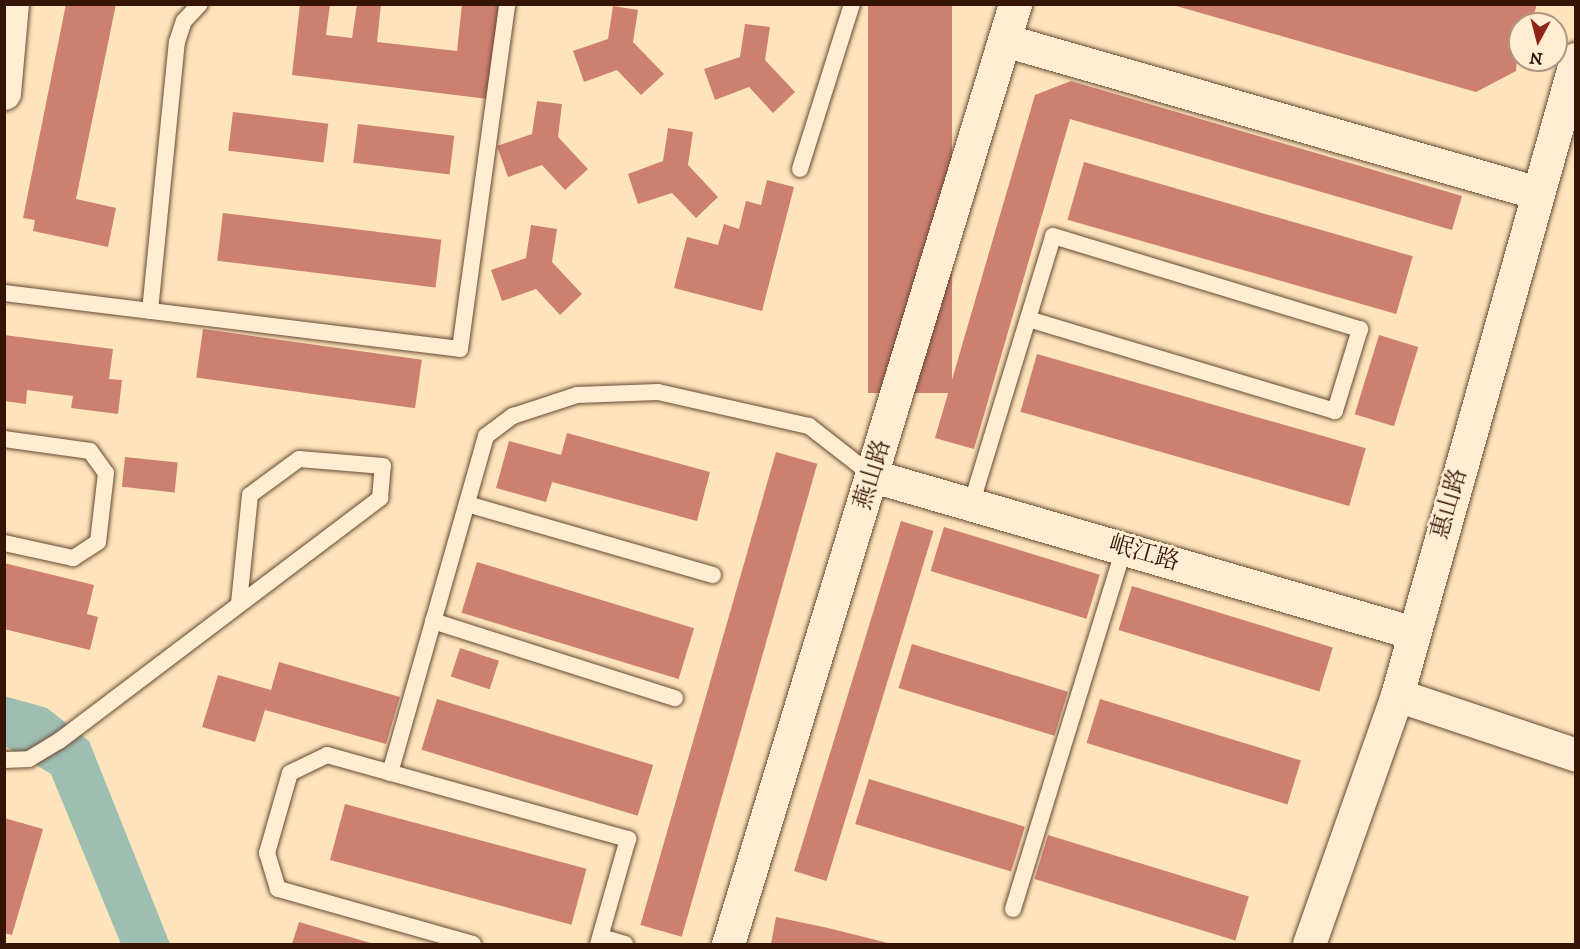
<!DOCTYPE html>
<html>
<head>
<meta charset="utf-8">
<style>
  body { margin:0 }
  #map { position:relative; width:1580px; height:949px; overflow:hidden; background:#fde4ba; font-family:"IM FELL DW Pica","Noto Serif SC",serif }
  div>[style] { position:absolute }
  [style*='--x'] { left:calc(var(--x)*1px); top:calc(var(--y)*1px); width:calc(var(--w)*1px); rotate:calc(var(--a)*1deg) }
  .water>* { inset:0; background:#9fbeb2 }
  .building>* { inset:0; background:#cd8070; transform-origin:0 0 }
  .roads { filter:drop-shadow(0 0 2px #674833) drop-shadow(0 0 2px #674833) }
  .service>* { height:16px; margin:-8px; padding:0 8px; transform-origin:8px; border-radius:8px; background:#feedd2 }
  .minor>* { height:33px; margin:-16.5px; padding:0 16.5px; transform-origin:16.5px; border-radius:16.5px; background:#feedd2 }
  .tertiary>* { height:33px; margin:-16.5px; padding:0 16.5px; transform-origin:16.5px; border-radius:16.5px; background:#feedd2 }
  span { translate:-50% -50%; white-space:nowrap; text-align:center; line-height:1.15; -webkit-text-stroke:5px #feedd2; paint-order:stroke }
  .street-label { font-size:24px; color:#351406 }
  .frame { position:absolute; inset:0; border:6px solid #351406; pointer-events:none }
  .north { position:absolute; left:1508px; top:12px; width:60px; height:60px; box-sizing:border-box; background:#feedd2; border:2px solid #ae9680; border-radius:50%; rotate:187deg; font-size:16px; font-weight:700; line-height:24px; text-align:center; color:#351406 }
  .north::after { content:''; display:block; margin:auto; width:21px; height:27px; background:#8f2418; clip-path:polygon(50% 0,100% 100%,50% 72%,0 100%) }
</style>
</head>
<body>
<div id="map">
  <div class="water">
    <i style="clip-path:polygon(4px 696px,47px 708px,89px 741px,170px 944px,121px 944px,51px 774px,5px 746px)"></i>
  </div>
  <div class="building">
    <i style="clip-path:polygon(66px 4px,116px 4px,76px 199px,116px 208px,108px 247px,33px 231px,35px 220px,23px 218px)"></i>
    <i style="clip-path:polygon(300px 4px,330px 4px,326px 35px,352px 38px,357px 4px,381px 4px,377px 42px,457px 51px,462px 4px,499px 4px,488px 99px,292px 75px)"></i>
    <i style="left:868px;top:4px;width:84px;height:389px"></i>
    <i style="clip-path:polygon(1537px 4px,1531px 24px,1520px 24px,1516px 71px,1476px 92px,1173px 5px)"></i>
    <i style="clip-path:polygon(613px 6px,638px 10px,633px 42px,664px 74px,641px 95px,617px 70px,584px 82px,573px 51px,608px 39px)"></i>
    <i style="clip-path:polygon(745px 24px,770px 27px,765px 60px,795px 92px,773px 113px,749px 87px,715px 100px,704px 69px,740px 57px)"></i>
    <i style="clip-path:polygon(1071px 81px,1462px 196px,1452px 230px,1070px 119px,974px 449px,935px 438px,1035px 95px)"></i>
    <i style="clip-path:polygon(537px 101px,562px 104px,558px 137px,588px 169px,565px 190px,542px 165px,508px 177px,497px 146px,532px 134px)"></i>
    <i style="left:233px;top:112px;width:96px;height:39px;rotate:7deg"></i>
    <i style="left:358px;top:124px;width:97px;height:39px;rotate:7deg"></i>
    <i style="clip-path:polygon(668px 128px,693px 132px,688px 165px,718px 197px,696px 218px,672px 193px,638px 204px,628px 174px,663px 161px)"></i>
    <i style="left:1084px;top:162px;width:342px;height:60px;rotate:16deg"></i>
    <i style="clip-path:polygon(767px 180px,794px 187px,762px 311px,674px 288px,687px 237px,718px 245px,724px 224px,739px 229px,746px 201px,761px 205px)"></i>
    <i style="left:223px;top:213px;width:220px;height:48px;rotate:7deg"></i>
    <i style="clip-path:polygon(531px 225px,557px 229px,552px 262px,582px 294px,560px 315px,536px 289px,502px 301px,491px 270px,526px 258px)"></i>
    <i style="left:203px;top:329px;width:221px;height:49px;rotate:8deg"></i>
    <i style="clip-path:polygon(4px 335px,113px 349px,109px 379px,122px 380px,118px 414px,71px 408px,73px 396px,27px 390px,26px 404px,4px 401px)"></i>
    <i style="left:1379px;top:335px;width:41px;height:83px;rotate:17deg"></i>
    <i style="left:1037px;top:354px;width:342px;height:60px;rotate:16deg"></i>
    <i style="clip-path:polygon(567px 433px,710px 472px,697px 521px,552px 482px,546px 502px,496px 488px,509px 441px,561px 455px)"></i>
    <i style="left:776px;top:452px;width:43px;height:492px;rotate:16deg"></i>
    <i style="left:125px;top:457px;width:53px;height:30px;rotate:6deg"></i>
    <i style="left:901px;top:521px;width:34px;height:366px;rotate:17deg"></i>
    <i style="left:944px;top:527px;width:163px;height:46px;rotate:17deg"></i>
    <i style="left:477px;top:562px;width:227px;height:53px;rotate:17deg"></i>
    <i style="clip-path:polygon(4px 563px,94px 585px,87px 614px,98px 617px,90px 650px,4px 629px)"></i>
    <i style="left:1132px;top:586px;width:210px;height:46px;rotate:17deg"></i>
    <i style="left:912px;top:644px;width:163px;height:46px;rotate:17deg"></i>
    <i style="left:460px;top:648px;width:41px;height:30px;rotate:18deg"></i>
    <i style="clip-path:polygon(279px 662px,400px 697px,386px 744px,265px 710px,255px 742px,202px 727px,218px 675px,271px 690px)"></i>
    <i style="left:437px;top:699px;width:226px;height:53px;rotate:17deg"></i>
    <i style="left:1100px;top:699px;width:210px;height:46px;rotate:17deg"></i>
    <i style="left:869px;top:779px;width:163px;height:47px;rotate:17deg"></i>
    <i style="left:345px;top:804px;width:250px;height:58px;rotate:15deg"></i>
    <i style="clip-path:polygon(4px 818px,43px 829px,12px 935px,4px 933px)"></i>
    <i style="left:1048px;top:835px;width:210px;height:46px;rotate:17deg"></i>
    <i style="clip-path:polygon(776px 917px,828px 928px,892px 944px,771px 944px)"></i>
    <i style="clip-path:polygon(299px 922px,374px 944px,292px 944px)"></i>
  </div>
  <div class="roads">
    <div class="service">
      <i style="--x:800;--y:169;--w:173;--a:-72.5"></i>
      <i style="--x:4;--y:293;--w:459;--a:7"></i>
      <i style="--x:460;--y:349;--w:348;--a:-82.2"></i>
      <i style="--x:150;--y:311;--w:270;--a:-84.3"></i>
      <i style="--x:177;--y:42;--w:22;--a:-72"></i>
      <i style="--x:184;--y:21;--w:23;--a:-47"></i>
      <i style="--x:4;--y:439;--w:87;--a:7.9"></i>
      <i style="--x:90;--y:451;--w:27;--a:54"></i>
      <i style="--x:106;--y:473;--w:69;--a:96.6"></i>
      <i style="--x:98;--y:542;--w:30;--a:147"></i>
      <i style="--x:73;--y:558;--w:71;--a:-167.7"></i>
      <i style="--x:467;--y:504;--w:256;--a:16.1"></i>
      <i style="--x:971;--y:505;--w:281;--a:-73"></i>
      <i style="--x:1053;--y:236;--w:321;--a:16.9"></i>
      <i style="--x:1360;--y:329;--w:86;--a:107"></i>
      <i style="--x:1335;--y:411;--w:320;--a:-163.3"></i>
      <i style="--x:433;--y:621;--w:254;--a:17.7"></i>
      <i style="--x:4;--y:760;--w:25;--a:-2"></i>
      <i style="--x:29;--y:759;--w:35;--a:-31"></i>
      <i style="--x:59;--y:741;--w:403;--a:-37.1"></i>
      <i style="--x:380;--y:498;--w:32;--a:-85"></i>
      <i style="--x:383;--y:466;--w:84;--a:-175.2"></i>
      <i style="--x:299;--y:459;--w:61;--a:143.7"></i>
      <i style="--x:250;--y:495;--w:110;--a:95.8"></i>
      <i style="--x:390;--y:773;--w:350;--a:-74.1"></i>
      <i style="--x:486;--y:436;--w:34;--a:-37"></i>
      <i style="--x:513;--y:416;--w:67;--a:-18.2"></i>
      <i style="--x:577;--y:395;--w:81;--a:-2.1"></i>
      <i style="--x:658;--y:392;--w:155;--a:12.7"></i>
      <i style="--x:809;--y:426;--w:81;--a:38"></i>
      <i style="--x:1013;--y:909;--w:377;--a:-72.9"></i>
      <i style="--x:601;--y:937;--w:25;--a:16"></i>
      <i style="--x:473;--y:944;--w:203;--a:-164.2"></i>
      <i style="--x:278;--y:889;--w:38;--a:-107"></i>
      <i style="--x:267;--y:853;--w:83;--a:-74"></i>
      <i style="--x:290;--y:773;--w:41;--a:-25.9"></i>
      <i style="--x:327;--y:755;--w:313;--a:15.6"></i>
      <i style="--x:628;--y:839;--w:109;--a:105.9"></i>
    </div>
    <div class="minor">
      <i style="--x:1004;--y:40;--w:555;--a:15.99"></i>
      <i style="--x:4;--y:93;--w:89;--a:-84.9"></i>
      <i style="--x:873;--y:476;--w:563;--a:16.18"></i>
      <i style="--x:1397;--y:695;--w:189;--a:18.5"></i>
      <i style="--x:728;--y:944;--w:983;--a:-73.02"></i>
    </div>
    <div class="tertiary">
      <i style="--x:1309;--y:944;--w:264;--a:-70.5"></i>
      <i style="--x:1397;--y:695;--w:661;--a:-74.28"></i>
    </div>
  </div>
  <div class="street-label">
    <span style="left:873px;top:475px;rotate:-73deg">燕山路</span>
    <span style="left:1450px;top:504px;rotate:-74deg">惠山路</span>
    <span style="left:1144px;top:554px;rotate:16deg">岷江路</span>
  </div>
  <div class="frame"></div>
  <div class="north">N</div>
</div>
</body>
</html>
